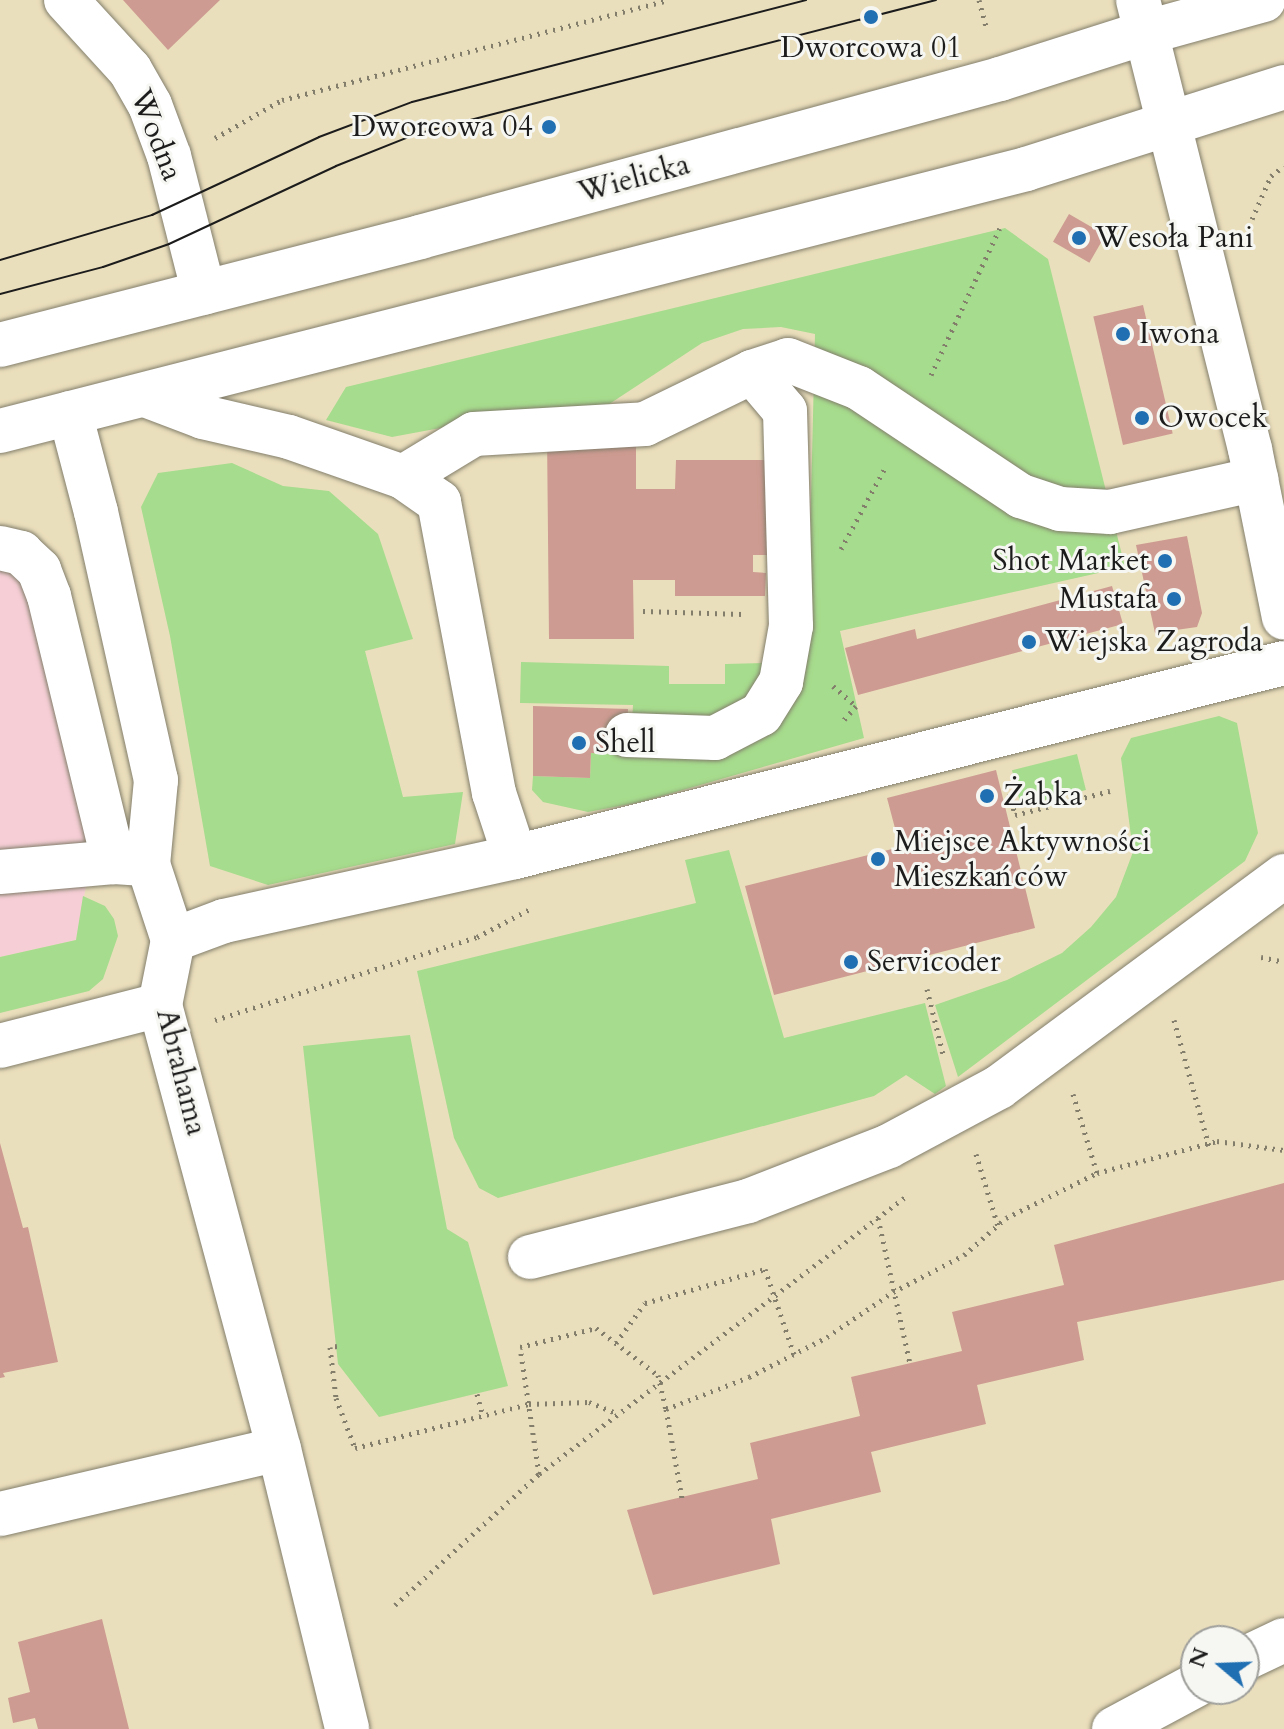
<!DOCTYPE html>
<html>
<head>
<meta charset="utf-8">
<style>
  body { margin:0 }
  #map { position:relative; width:1284px; height:1729px; overflow:hidden; background:#eadfbc; font-family:Cardo,serif }
  div>[style] { position:absolute }
  [style*='--x'] { left:calc(var(--x)*1px); top:calc(var(--y)*1px); width:calc(var(--w)*1px); rotate:calc(var(--a)*1deg) }
  .built>* { inset:0; background:#f6cfd6 }
  .green>* { inset:0; background:#a6dc8d; transform-origin:0 0 }
  .building>* { inset:0; background:#cd9b91; transform-origin:0 0 }
  .path>* { height:5px; margin-top:-2.5px; transform-origin:0; background:repeating-linear-gradient(90deg,#837e6c 0 2px,transparent 0 8px) }
  .roads { filter:drop-shadow(0 0 2px #837e6c) drop-shadow(0 0 2px #837e6c) }
  .minor>* { height:44px; margin:-22px; padding:0 22px; transform-origin:22px; border-radius:22px; background:#fff }
  .major>* { height:44px; margin:-22px; padding:0 22px; transform-origin:22px; border-radius:22px; background:#fff }
  .tram>* { height:2px; margin:-1px; padding:0 1px; transform-origin:1px; border-radius:1px; background:#1c1c1c }
  .dots>* { width:22px; height:22px; translate:-50% -50%; box-sizing:border-box; border:4px solid #f6f6f2; border-radius:50% }
  span { translate:-50% -50%; white-space:nowrap; text-align:center; line-height:1.15; -webkit-text-stroke:6px #f6f6f2; paint-order:stroke }
  .poi-label { font-size:30px; color:#1c1c1c }
  .right { translate:-100% -50%; text-align:right }
  .left { translate:0 -50%; text-align:left }
  .street-label { font-size:30px; color:#1c1c1c }
  .north { position:absolute; left:1180px; top:1625px; width:80px; height:80px; box-sizing:border-box; background:#f6f6f2; border:2px solid #9f9f9c; border-radius:50%; rotate:289deg; font-size:22px; font-weight:700; line-height:32px; text-align:center; color:#1c1c1c }
  .north::after { content:''; display:block; margin:auto; width:28px; height:36px; background:#1f6fb2; clip-path:polygon(50% 0,100% 100%,50% 72%,0 100%) }
</style>
</head>
<body>
<div id="map">
  <div class="built">
    <i style="clip-path:polygon(0 549px,21px 554px,114px 861px,90px 864px,76px 940px,0 957px)"></i>
  </div>
  <div class="green">
    <i style="clip-path:polygon(1005px 228px,1048px 259px,1125px 567px,840px 631px,864px 738px,641px 802px,588px 812px,543px 802px,532px 790px,533px 776px,590px 778px,591px 753px,630px 754px,633px 705px,520px 703px,521px 662px,669px 666px,669px 684px,725px 684px,725px 664px,807px 662px,815px 334px,781px 327px,743px 329px,702px 343px,588px 418px,478px 421px,392px 437px,326px 420px,346px 387px)"></i>
    <i style="clip-path:polygon(232px 463px,283px 486px,329px 491px,378px 534px,413px 639px,365px 651px,403px 797px,463px 792px,455px 844px,268px 885px,210px 866px,170px 636px,141px 507px,158px 473px)"></i>
    <i style="clip-path:polygon(1219px 716px,1237px 723px,1258px 833px,1245px 861px,958px 1077px,935px 1005px,1007px 980px,1062px 953px,1091px 927px,1116px 897px,1133px 852px,1121px 758px,1131px 738px)"></i>
    <i style="left:1077px;top:754px;width:37px;height:67px;rotate:76deg"></i>
    <i style="clip-path:polygon(729px 850px,784px 1038px,925px 1003px,946px 1086px,935px 1094px,906px 1075px,874px 1096px,498px 1198px,479px 1188px,454px 1138px,417px 971px,696px 903px,685px 860px)"></i>
    <i style="clip-path:polygon(83px 896px,105px 906px,114px 919px,118px 936px,103px 979px,89px 991px,0 1013px,0 957px,76px 940px)"></i>
    <i style="clip-path:polygon(410px 1035px,447px 1229px,468px 1242px,508px 1386px,379px 1417px,338px 1364px,303px 1046px)"></i>
  </div>
  <div class="building">
    <i style="clip-path:polygon(123px 0,220px 0,168px 50px)"></i>
    <i style="left:1069px;top:214px;width:42px;height:32px;rotate:30deg"></i>
    <i style="left:1143px;top:305px;width:132px;height:51px;rotate:77deg"></i>
    <i style="clip-path:polygon(636px 433px,636px 489px,675px 489px,676px 460px,769px 460px,769px 555px,753px 555px,753px 572px,766px 573px,765px 596px,675px 596px,675px 580px,633px 580px,634px 639px,549px 639px,547px 434px)"></i>
    <i style="clip-path:polygon(1187px 536px,1202px 613px,1197px 627px,1155px 633px,1136px 545px)"></i>
    <i style="clip-path:polygon(1112px 586px,1123px 624px,858px 695px,845px 648px,915px 629px,917px 639px)"></i>
    <i style="clip-path:polygon(533px 706px,628px 709px,626px 754px,591px 753px,590px 778px,533px 776px)"></i>
    <i style="clip-path:polygon(996px 770px,1035px 928px,774px 995px,745px 886px,900px 847px,887px 798px)"></i>
    <i style="clip-path:polygon(0 1143px,23px 1228px,28px 1227px,58px 1362px,3px 1373px,5px 1377px,0 1378px)"></i>
    <i style="clip-path:polygon(1284px 1183px,1284px 1280px,1077px 1322px,1084px 1360px,977px 1385px,986px 1424px,871px 1452px,881px 1492px,771px 1519px,780px 1564px,653px 1595px,627px 1510px,758px 1479px,750px 1443px,860px 1416px,851px 1377px,962px 1351px,952px 1312px,1064px 1285px,1054px 1245px)"></i>
    <i style="clip-path:polygon(102px 1619px,129px 1729px,38px 1729px,35px 1718px,13px 1723px,8px 1698px,30px 1692px,18px 1642px)"></i>
  </div>
  <div class="path">
    <i style="--x:979;--y:0;--w:28;--a:75"></i>
    <i style="--x:215;--y:138;--w:77;--a:-29.6"></i>
    <i style="--x:282;--y:100;--w:399;--a:-14.5"></i>
    <i style="--x:1252;--y:219;--w:47;--a:-66.2"></i>
    <i style="--x:1271;--y:176;--w:16;--a:-38"></i>
    <i style="--x:931;--y:375;--w:162;--a:-64.9"></i>
    <i style="--x:841;--y:549;--w:94;--a:-61.5"></i>
    <i style="--x:643;--y:611;--w:99;--a:1.7"></i>
    <i style="--x:833;--y:686;--w:30;--a:41"></i>
    <i style="--x:856;--y:706;--w:20;--a:131"></i>
    <i style="--x:1008;--y:785;--w:31;--a:77"></i>
    <i style="--x:1015;--y:815;--w:98;--a:-14.2"></i>
    <i style="--x:1261;--y:957;--w:24;--a:12"></i>
    <i style="--x:927;--y:989;--w:71;--a:76.2"></i>
    <i style="--x:215;--y:1020;--w:275;--a:-17.6"></i>
    <i style="--x:477;--y:937;--w:60;--a:-27.8"></i>
    <i style="--x:1174;--y:1020;--w:131;--a:74.5"></i>
    <i style="--x:1073;--y:1094;--w:83;--a:73.1"></i>
    <i style="--x:976;--y:1154;--w:75;--a:73"></i>
    <i style="--x:878;--y:1218;--w:148;--a:77.6"></i>
    <i style="--x:616;--y:1343;--w:49;--a:-54.1"></i>
    <i style="--x:645;--y:1303;--w:125;--a:-15.8"></i>
    <i style="--x:765;--y:1269;--w:90;--a:71.2"></i>
    <i style="--x:337;--y:1346;--w:7;--a:172"></i>
    <i style="--x:330;--y:1347;--w:51;--a:83.3"></i>
    <i style="--x:336;--y:1398;--w:53;--a:69.2"></i>
    <i style="--x:355;--y:1448;--w:179;--a:-14.2"></i>
    <i style="--x:529;--y:1404;--w:60;--a:-1.9"></i>
    <i style="--x:589;--y:1402;--w:31;--a:22"></i>
    <i style="--x:477;--y:1394;--w:23;--a:75"></i>
    <i style="--x:666;--y:1409;--w:90;--a:79.8"></i>
    <i style="--x:539;--y:1474;--w:128;--a:-98.5"></i>
    <i style="--x:520;--y:1347;--w:78;--a:-14"></i>
    <i style="--x:596;--y:1328;--w:78;--a:37.2"></i>
    <i style="--x:658;--y:1375;--w:35;--a:77"></i>
    <i style="--x:666;--y:1409;--w:89;--a:-21.1"></i>
    <i style="--x:749;--y:1377;--w:88;--a:-27.1"></i>
    <i style="--x:827;--y:1337;--w:80;--a:-34.3"></i>
    <i style="--x:893;--y:1292;--w:80;--a:-27.5"></i>
    <i style="--x:964;--y:1255;--w:56;--a:-41.4"></i>
    <i style="--x:1006;--y:1218;--w:102;--a:-26.3"></i>
    <i style="--x:1097;--y:1173;--w:124;--a:-14.9"></i>
    <i style="--x:1217;--y:1141;--w:68;--a:7.7"></i>
    <i style="--x:395;--y:1605;--w:195;--a:-42.3"></i>
    <i style="--x:539;--y:1474;--w:459;--a:-37.1"></i>
  </div>
  <div class="roads">
    <div class="minor">
      <i style="--x:66;--y:0;--w:95;--a:47.6"></i>
      <i style="--x:130;--y:70;--w:40;--a:60.3"></i>
      <i style="--x:150;--y:105;--w:54;--a:69.6"></i>
      <i style="--x:169;--y:156;--w:141;--a:75.7"></i>
      <i style="--x:1138;--y:0;--w:463;--a:76"></i>
      <i style="--x:1250;--y:449;--w:172;--a:78.6"></i>
      <i style="--x:145;--y:395;--w:62;--a:20.8"></i>
      <i style="--x:203;--y:417;--w:88;--a:13.1"></i>
      <i style="--x:289;--y:437;--w:121;--a:19.3"></i>
      <i style="--x:403;--y:477;--w:44;--a:34.8"></i>
      <i style="--x:439;--y:502;--w:296;--a:79.3"></i>
      <i style="--x:494;--y:793;--w:67;--a:71.8"></i>
      <i style="--x:70;--y:413;--w:102;--a:75.3"></i>
      <i style="--x:96;--y:512;--w:275;--a:77.4"></i>
      <i style="--x:156;--y:780;--w:84;--a:95.4"></i>
      <i style="--x:148;--y:864;--w:80;--a:71.8"></i>
      <i style="--x:173;--y:940;--w:66;--a:101.3"></i>
      <i style="--x:160;--y:1005;--w:460;--a:75"></i>
      <i style="--x:279;--y:1449;--w:288;--a:76.3"></i>
      <i style="--x:403;--y:477;--w:83;--a:-31.2"></i>
      <i style="--x:474;--y:434;--w:171;--a:-3.3"></i>
      <i style="--x:645;--y:424;--w:119;--a:-25.9"></i>
      <i style="--x:752;--y:372;--w:38;--a:-18"></i>
      <i style="--x:788;--y:360;--w:76;--a:21.5"></i>
      <i style="--x:859;--y:388;--w:195;--a:33.7"></i>
      <i style="--x:1021;--y:496;--w:41;--a:18.4"></i>
      <i style="--x:1060;--y:509;--w:50;--a:3.4"></i>
      <i style="--x:1110;--y:512;--w:150;--a:-12.7"></i>
      <i style="--x:0;--y:548;--w:22;--a:13"></i>
      <i style="--x:21;--y:553;--w:25;--a:43"></i>
      <i style="--x:39;--y:570;--w:28;--a:69"></i>
      <i style="--x:49;--y:596;--w:274;--a:76.3"></i>
      <i style="--x:627;--y:735;--w:88;--a:2"></i>
      <i style="--x:715;--y:738;--w:52;--a:-27.6"></i>
      <i style="--x:761;--y:714;--w:38;--a:-58"></i>
      <i style="--x:781;--y:682;--w:57;--a:-79.9"></i>
      <i style="--x:791;--y:626;--w:215;--a:-91.6"></i>
      <i style="--x:785;--y:411;--w:51;--a:-130.2"></i>
      <i style="--x:0;--y:872;--w:114;--a:-5"></i>
      <i style="--x:114;--y:862;--w:27;--a:4"></i>
      <i style="--x:173;--y:940;--w:54;--a:-20.4"></i>
      <i style="--x:224;--y:921;--w:298;--a:-12.4"></i>
      <i style="--x:515;--y:857;--w:793;--a:-14.16"></i>
      <i style="--x:0;--y:1046;--w:165;--a:-14.4"></i>
      <i style="--x:530;--y:1257;--w:225;--a:-14.4"></i>
      <i style="--x:748;--y:1201;--w:151;--a:-21.3"></i>
      <i style="--x:889;--y:1146;--w:125;--a:-28.2"></i>
      <i style="--x:999;--y:1087;--w:355;--a:-36.5"></i>
      <i style="--x:0;--y:1514;--w:286;--a:-13.1"></i>
      <i style="--x:1244;--y:1659;--w:44;--a:-25.4"></i>
      <i style="--x:1114;--y:1729;--w:93;--a:-28.2"></i>
    </div>
    <div class="major">
      <i style="--x:0;--y:345;--w:434;--a:-14.4"></i>
      <i style="--x:420;--y:237;--w:601;--a:-15.24"></i>
      <i style="--x:1000;--y:79;--w:151;--a:-17.7"></i>
      <i style="--x:1144;--y:33;--w:124;--a:-15.4"></i>
      <i style="--x:0;--y:431;--w:1059;--a:-14.32"></i>
      <i style="--x:1026;--y:169;--w:271;--a:-17.6"></i>
    </div>
  </div>
  <div class="tram">
    <i style="--x:0;--y:260;--w:159;--a:-16.5"></i>
    <i style="--x:152;--y:215;--w:184;--a:-25"></i>
    <i style="--x:319;--y:137;--w:99;--a:-20.6"></i>
    <i style="--x:412;--y:102;--w:407;--a:-14.5"></i>
    <i style="--x:0;--y:294;--w:106;--a:-14.7"></i>
    <i style="--x:103;--y:267;--w:70;--a:-19.2"></i>
    <i style="--x:169;--y:244;--w:184;--a:-25"></i>
    <i style="--x:336;--y:166;--w:86;--a:-21.8"></i>
    <i style="--x:416;--y:134;--w:537;--a:-14.45"></i>
  </div>
  <div class="dots">
    <i style="left:871px;top:17px;background:#1f6fb2"></i>
    <i style="left:549px;top:127px;background:#1f6fb2"></i>
    <i style="left:1079px;top:238px;background:#1f6fb2"></i>
    <i style="left:1123px;top:334px;background:#1f6fb2"></i>
    <i style="left:1142px;top:418px;background:#1f6fb2"></i>
    <i style="left:1165px;top:561px;background:#1f6fb2"></i>
    <i style="left:1174px;top:599px;background:#1f6fb2"></i>
    <i style="left:1029px;top:642px;background:#1f6fb2"></i>
    <i style="left:579px;top:743px;background:#1f6fb2"></i>
    <i style="left:987px;top:796px;background:#1f6fb2"></i>
    <i style="left:878px;top:859px;background:#1f6fb2"></i>
    <i style="left:851px;top:962px;background:#1f6fb2"></i>
  </div>
  <div class="poi-label">
    <span style="left:871px;top:48px">Dworcowa 01</span>
    <span class="right" style="left:533px;top:127px">Dworcowa 04</span>
    <span class="left" style="left:1095px;top:238px">Wesoła Pani</span>
    <span class="left" style="left:1139px;top:334px">Iwona</span>
    <span class="left" style="left:1158px;top:418px">Owocek</span>
    <span class="right" style="left:1149px;top:561px">Shot Market</span>
    <span class="right" style="left:1158px;top:599px">Mustafa</span>
    <span class="left" style="left:1045px;top:642px">Wiejska Zagroda</span>
    <span class="left" style="left:595px;top:743px">Shell</span>
    <span class="left" style="left:1003px;top:796px">Żabka</span>
    <span class="left" style="left:894px;top:859px">Miejsce Aktywności<br>Mieszkańców</span>
    <span class="left" style="left:867px;top:962px">Servicoder</span>
  </div>
  <div class="street-label">
    <span style="left:156px;top:135px;rotate:69deg">Wodna</span>
    <span style="left:634px;top:179px;rotate:-15deg">Wielicka</span>
    <span style="left:181px;top:1072px;rotate:76deg">Abrahama</span>
  </div>
  <div class="north">N</div>
</div>
</body>
</html>
